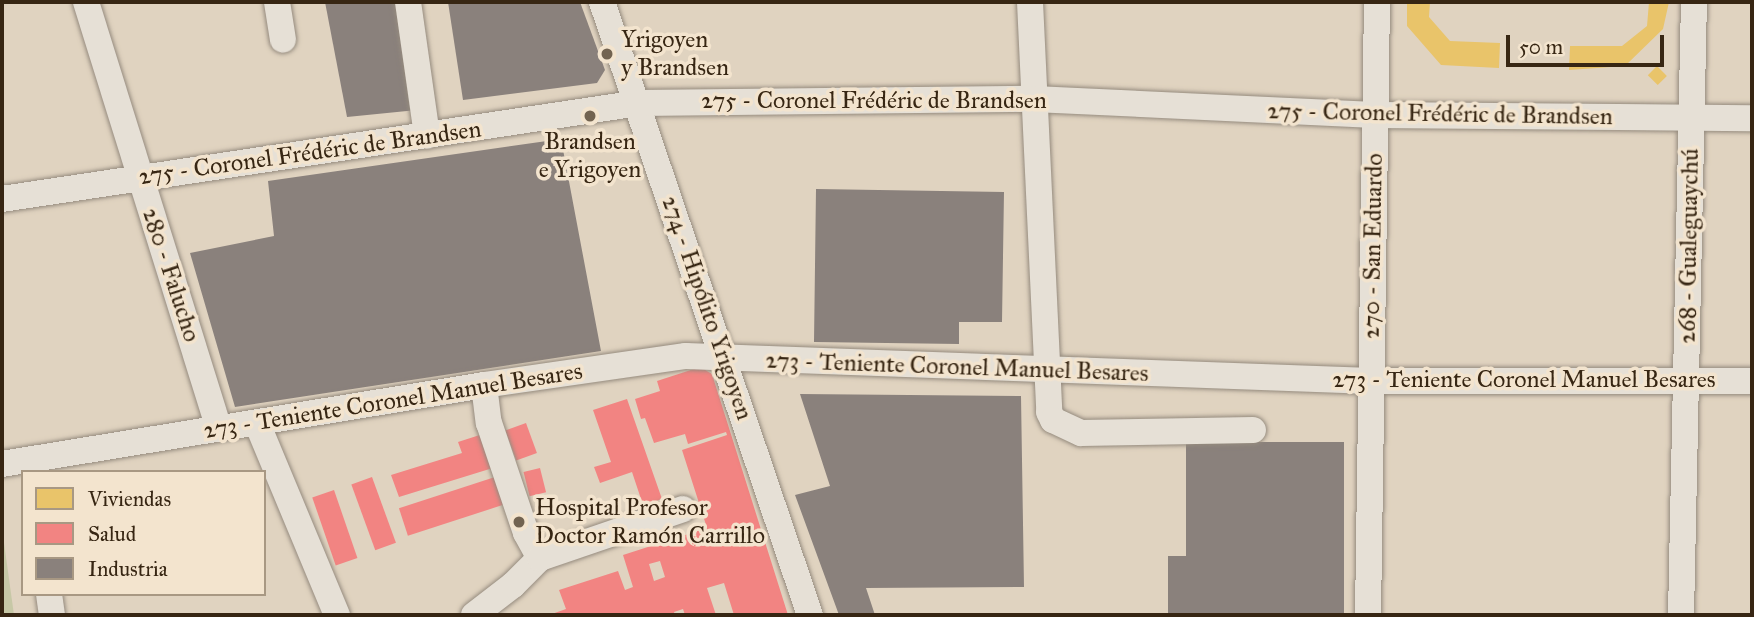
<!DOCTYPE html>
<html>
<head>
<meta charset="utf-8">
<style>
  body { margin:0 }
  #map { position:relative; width:1754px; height:617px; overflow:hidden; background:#e0d3c0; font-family:"IM FELL Great Primer",serif }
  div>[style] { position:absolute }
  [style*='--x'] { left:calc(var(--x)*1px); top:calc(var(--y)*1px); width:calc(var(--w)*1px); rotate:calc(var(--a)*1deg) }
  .green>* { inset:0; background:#c7c8a6 }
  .homes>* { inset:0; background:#e9c46a; transform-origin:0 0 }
  .health>* { inset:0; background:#f28482; transform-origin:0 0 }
  .industry>* { inset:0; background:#8a817c }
  .roads { filter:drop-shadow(0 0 2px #958b7e) drop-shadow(0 0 2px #958b7e) }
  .minor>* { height:26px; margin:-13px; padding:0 13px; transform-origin:13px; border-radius:13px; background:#e6e0d6 }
  .dots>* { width:19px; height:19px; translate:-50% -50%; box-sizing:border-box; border:4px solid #f3e4ce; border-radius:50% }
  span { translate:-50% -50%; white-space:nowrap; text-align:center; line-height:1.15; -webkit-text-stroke:7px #f3e4ce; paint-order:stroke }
  .poi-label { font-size:24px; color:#372613 }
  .left { translate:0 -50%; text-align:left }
  .street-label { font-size:24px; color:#372613 }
  .frame { position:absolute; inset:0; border:4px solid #372613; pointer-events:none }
  .legend { position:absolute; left:21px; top:470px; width:245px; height:126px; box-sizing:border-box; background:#f3e4ce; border:2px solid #a89883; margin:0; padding:9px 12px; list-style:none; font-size:21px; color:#372613 }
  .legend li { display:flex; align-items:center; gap:14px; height:35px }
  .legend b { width:35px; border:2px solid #a89883 }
  .scale { position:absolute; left:1506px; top:35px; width:158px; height:32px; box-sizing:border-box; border:4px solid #372613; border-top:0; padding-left:9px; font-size:21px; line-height:24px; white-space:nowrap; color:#372613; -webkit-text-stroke:5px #f3e4ce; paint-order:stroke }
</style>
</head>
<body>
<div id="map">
  <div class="green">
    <i style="clip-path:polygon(2px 528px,14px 615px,2px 615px)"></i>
  </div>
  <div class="homes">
    <i style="clip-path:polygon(1407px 2px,1430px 2px,1429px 17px,1450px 41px,1500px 43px,1499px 68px,1441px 65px,1407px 26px)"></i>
    <i style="clip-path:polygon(1649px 2px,1669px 2px,1663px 29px,1625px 66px,1569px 70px,1570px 46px,1622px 46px,1647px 26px)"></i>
    <i style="left:1657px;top:66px;width:14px;height:13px;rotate:45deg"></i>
  </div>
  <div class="health">
    <i style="clip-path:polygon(evenodd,700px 367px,712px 374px,788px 615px,734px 615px,724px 583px,707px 588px,716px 615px,685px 615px,683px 609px,674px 612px,675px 615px,549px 615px,566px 609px,559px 590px,618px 571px,625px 590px,633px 587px,623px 555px,707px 528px,682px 450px,727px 435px,726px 432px,688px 444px,685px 434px,654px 443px,645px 418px,641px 419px,635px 399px,660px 391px,657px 381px,700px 367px,660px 561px,665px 577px,654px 581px,649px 564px,660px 561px)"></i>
    <i style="clip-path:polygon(627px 399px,662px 499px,643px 505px,632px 472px,600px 483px,594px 467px,611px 462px,593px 410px)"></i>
    <i style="left:526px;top:423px;width:32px;height:22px;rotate:70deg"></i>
    <i style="clip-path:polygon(486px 433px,496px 467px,399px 497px,391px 475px,462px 453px,458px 442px)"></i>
    <i style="left:540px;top:468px;width:25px;height:17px;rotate:76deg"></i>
    <i style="left:372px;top:477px;width:70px;height:22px;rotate:70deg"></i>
    <i style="left:495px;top:477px;width:29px;height:101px;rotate:72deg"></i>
    <i style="left:334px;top:490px;width:72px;height:23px;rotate:71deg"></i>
  </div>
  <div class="industry">
    <i style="clip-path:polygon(325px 2px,399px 2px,417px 110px,347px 117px)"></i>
    <i style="clip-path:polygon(448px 2px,580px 2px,605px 70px,597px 83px,463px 100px)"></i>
    <i style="clip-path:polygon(561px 139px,601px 351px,235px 407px,190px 253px,274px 236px,268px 181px)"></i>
    <i style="clip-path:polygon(816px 189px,1004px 192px,1002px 322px,959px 322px,959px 344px,814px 342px)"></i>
    <i style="clip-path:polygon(800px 394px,1021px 396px,1024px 587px,866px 588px,875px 615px,839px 615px,795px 495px,830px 486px)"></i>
    <i style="clip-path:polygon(1186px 442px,1344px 442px,1344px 615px,1168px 615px,1168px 556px,1186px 556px)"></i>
  </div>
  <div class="roads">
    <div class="minor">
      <i style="--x:86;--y:2;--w:446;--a:72.7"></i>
      <i style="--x:277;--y:2;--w:38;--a:81"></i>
      <i style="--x:408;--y:2;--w:135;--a:81.9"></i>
      <i style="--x:602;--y:2;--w:647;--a:71.26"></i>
      <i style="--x:1030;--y:2;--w:410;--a:87.3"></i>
      <i style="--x:1049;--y:412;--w:9;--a:63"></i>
      <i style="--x:1053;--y:420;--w:31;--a:25"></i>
      <i style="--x:1081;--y:433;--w:172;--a:-1"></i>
      <i style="--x:2;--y:199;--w:644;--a:-8.57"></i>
      <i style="--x:639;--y:103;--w:395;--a:-0.6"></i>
      <i style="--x:1034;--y:99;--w:341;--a:2.7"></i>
      <i style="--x:1375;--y:115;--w:377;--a:0.5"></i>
      <i style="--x:484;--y:385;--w:38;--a:83"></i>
      <i style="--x:489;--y:423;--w:116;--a:71.4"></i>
      <i style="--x:526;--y:533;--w:29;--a:61"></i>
      <i style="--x:257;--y:423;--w:208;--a:67.4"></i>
      <i style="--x:2;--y:464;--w:488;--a:-9.3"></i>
      <i style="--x:484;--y:385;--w:204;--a:-8.2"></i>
      <i style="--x:686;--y:356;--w:686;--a:2.09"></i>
      <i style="--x:1372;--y:381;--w:380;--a:0"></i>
      <i style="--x:49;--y:594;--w:21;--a:82"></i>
      <i style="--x:474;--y:615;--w:49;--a:-37.6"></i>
      <i style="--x:513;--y:585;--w:38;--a:-45"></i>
      <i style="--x:540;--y:558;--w:151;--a:-18.9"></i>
      <i style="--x:1368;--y:615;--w:613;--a:-89.16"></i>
      <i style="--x:1681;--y:615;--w:613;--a:-88.79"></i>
    </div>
  </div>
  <div class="dots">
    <i style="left:607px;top:54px;background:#726350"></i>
    <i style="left:590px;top:116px;background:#726350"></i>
    <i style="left:519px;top:522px;background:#726350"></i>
  </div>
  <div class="poi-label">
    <span class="left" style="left:621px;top:54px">Yrigoyen<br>y Brandsen</span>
    <span style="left:590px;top:156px">Brandsen<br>e Yrigoyen</span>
    <span class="left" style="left:535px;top:522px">Hospital Profesor<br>Doctor Ramón Carrillo</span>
  </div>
  <div class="street-label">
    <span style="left:874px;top:101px">275 - Coronel Frédéric de Brandsen</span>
    <span style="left:1440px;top:114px;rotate:1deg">275 - Coronel Frédéric de Brandsen</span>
    <span style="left:310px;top:153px;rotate:-8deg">275 - Coronel Frédéric de Brandsen</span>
    <span style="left:1373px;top:246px;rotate:-89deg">270 - San Eduardo</span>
    <span style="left:1689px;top:246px;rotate:-89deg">268 - Gualeguaychú</span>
    <span style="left:171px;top:275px;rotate:72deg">280 - Falucho</span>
    <span style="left:707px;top:308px;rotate:71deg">274 - Hipólito Yrigoyen</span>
    <span style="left:957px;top:367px;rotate:2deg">273 - Teniente Coronel Manuel Besares</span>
    <span style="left:1524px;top:380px">273 - Teniente Coronel Manuel Besares</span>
    <span style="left:393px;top:401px;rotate:-9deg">273 - Teniente Coronel Manuel Besares</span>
  </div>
  <div class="frame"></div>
  <ul class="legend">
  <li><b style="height:19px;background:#e9c46a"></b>Viviendas</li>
  <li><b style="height:19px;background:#f28482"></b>Salud</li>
  <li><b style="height:19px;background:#8a817c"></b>Industria</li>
  </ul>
  <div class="scale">50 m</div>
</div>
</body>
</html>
